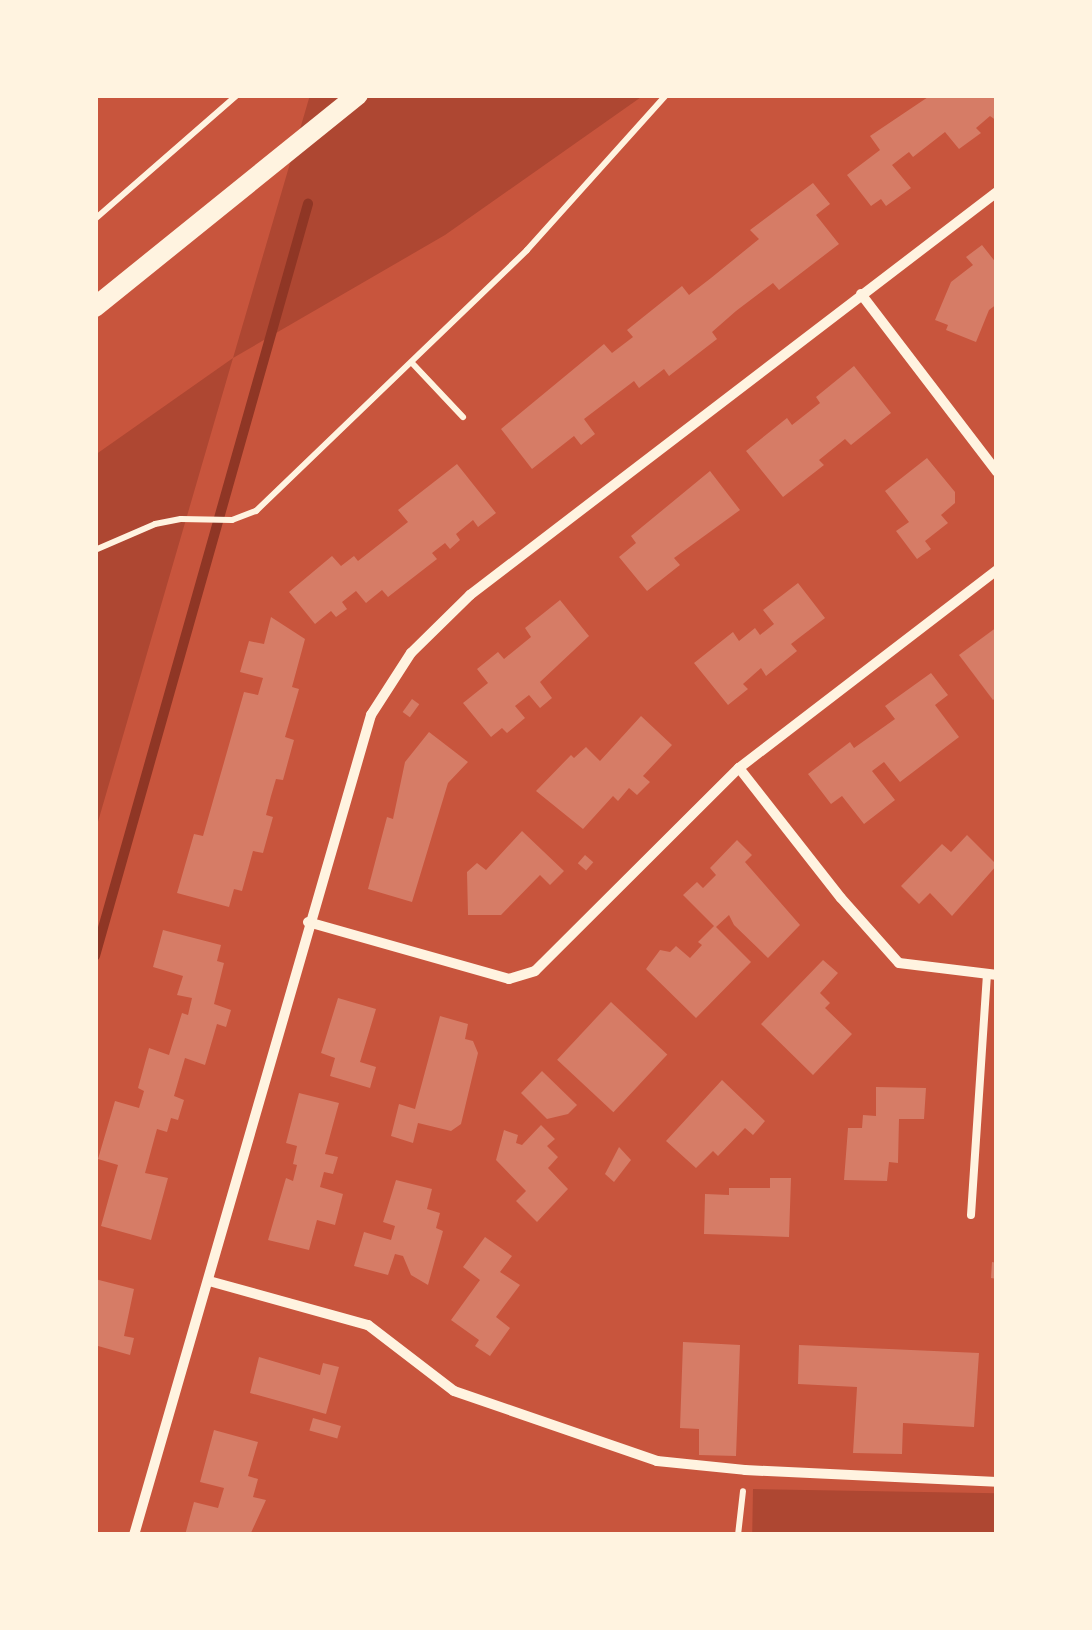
<!DOCTYPE html>
<html>
<head>
<meta charset="utf-8">
<style>
  body { margin:0 }
  #map { position:relative; width:1092px; height:1630px; overflow:hidden; background:#c8553d; font-family:Quicksand,sans-serif }
  div>[style] { position:absolute }
  [style*='--x'] { left:calc(var(--x)*1px); top:calc(var(--y)*1px); width:calc(var(--w)*1px); rotate:calc(var(--a)*1deg) }
  .green>* { inset:0; background:#ae4732; transform-origin:0 0 }
  .stream>* { height:10px; margin:-5px; padding:0 5px; transform-origin:5px; border-radius:5px; background:#8f3625 }
  .building>* { inset:0; background:#d67c66; transform-origin:0 0 }
  .path>* { height:6px; margin:-3px; padding:0 3px; transform-origin:3px; border-radius:3px; background:#fff3e0 }
  .service>* { height:8px; margin:-4px; padding:0 4px; transform-origin:4px; border-radius:4px; background:#fff3e0 }
  .minor>* { height:10px; margin:-5px; padding:0 5px; transform-origin:5px; border-radius:5px; background:#fff3e0 }
  .secondary>* { height:20px; margin:-10px; padding:0 10px; transform-origin:10px; border-radius:10px; background:#fff3e0 }
  span { translate:-50% -50%; white-space:nowrap; text-align:center; line-height:1.15; -webkit-text-stroke:8px #fff3e0; paint-order:stroke }
  .frame { position:absolute; inset:0; border:98px solid #fff3e0; pointer-events:none }
</style>
</head>
<body>
<div id="map">
  <div class="green">
    <i style="clip-path:polygon(310px 95px,644px 95px,445px 235px,233px 358px,95px 832px,95px 455px,233px 358px)"></i>
    <i style="left:753px;top:1489px;width:244px;height:46px;rotate:1deg"></i>
  </div>
  <div class="stream">
    <i style="--x:95;--y:956;--w:782;--a:-74.19"></i>
  </div>
  <div class="building">
    <i style="clip-path:polygon(931px 95px,997px 95px,997px 121px,990px 116px,976px 128px,981px 133px,959px 149px,945px 132px,913px 157px,909px 152px,892px 165px,911px 188px,886px 206px,881px 199px,871px 206px,847px 175px,880px 150px,870px 136px)"></i>
    <i style="clip-path:polygon(813px 183px,830px 204px,816px 215px,839px 244px,779px 290px,773px 283px,736px 311px,712px 332px,717px 339px,669px 376px,664px 369px,639px 388px,634px 381px,584px 419px,595px 434px,581px 445px,574px 436px,532px 469px,501px 429px,604px 344px,612px 353px,633px 337px,627px 330px,682px 286px,689px 295px,711px 278px,759px 239px,750px 230px)"></i>
    <i style="clip-path:polygon(982px 245px,997px 264px,997px 304px,989px 310px,976px 342px,946px 330px,948px 325px,935px 320px,951px 282px,973px 265px,966px 257px)"></i>
    <i style="clip-path:polygon(854px 366px,891px 413px,851px 445px,845px 439px,819px 460px,824px 465px,783px 497px,746px 451px,787px 418px,792px 425px,820px 403px,816px 397px)"></i>
    <i style="clip-path:polygon(927px 458px,955px 492px,955px 503px,941px 515px,948px 523px,925px 541px,931px 549px,917px 559px,896px 531px,909px 522px,885px 491px)"></i>
    <i style="clip-path:polygon(457px 464px,496px 513px,478px 527px,473px 520px,456px 534px,460px 540px,450px 549px,445px 543px,432px 553px,437px 559px,388px 597px,382px 590px,366px 603px,356px 591px,342px 602px,347px 609px,336px 617px,331px 611px,315px 624px,289px 592px,332px 556px,341px 566px,354px 556px,358px 561px,408px 522px,398px 510px)"></i>
    <i style="clip-path:polygon(710px 471px,740px 510px,674px 558px,680px 565px,647px 591px,619px 557px,636px 543px,631px 536px)"></i>
    <i style="clip-path:polygon(798px 583px,825px 618px,791px 644px,797px 651px,766px 676px,761px 668px,743px 684px,748px 689px,728px 705px,694px 663px,733px 632px,739px 641px,755px 628px,760px 635px,774px 624px,763px 610px)"></i>
    <i style="clip-path:polygon(560px 600px,589px 636px,540px 682px,552px 698px,540px 708px,529px 695px,515px 706px,525px 718px,507px 733px,502px 728px,491px 737px,463px 703px,488px 683px,477px 669px,498px 652px,504px 659px,531px 637px,525px 628px)"></i>
    <i style="clip-path:polygon(271px 617px,305px 639px,292px 687px,299px 689px,285px 737px,294px 740px,283px 780px,276px 779px,271px 796px,266px 815px,273px 817px,263px 853px,253px 851px,242px 891px,234px 889px,229px 907px,177px 893px,194px 834px,203px 836px,244px 692px,258px 695px,263px 678px,240px 672px,249px 641px,264px 644px)"></i>
    <i style="clip-path:polygon(997px 627px,997px 697px,993px 700px,959px 655px)"></i>
    <i style="clip-path:polygon(931px 673px,948px 695px,935px 705px,959px 737px,900px 782px,884px 762px,872px 771px,895px 800px,864px 824px,842px 796px,831px 804px,808px 774px,850px 742px,854px 748px,895px 719px,885px 706px)"></i>
    <i style="left:412px;top:699px;width:9px;height:16px;rotate:36deg"></i>
    <i style="clip-path:polygon(641px 716px,672px 745px,643px 776px,650px 782px,637px 795px,629px 788px,618px 801px,613px 796px,583px 829px,536px 791px,571px 755px,574px 758px,586px 747px,600px 761px)"></i>
    <i style="clip-path:polygon(429px 732px,468px 762px,448px 783px,412px 902px,368px 889px,387px 817px,393px 819px,405px 762px)"></i>
    <i style="clip-path:polygon(522px 831px,564px 871px,550px 885px,540px 875px,501px 915px,468px 915px,467px 872px,477px 863px,486px 870px)"></i>
    <i style="clip-path:polygon(967px 835px,997px 865px,952px 916px,930px 893px,919px 904px,901px 886px,942px 844px,951px 852px)"></i>
    <i style="clip-path:polygon(737px 840px,752px 855px,745px 862px,800px 925px,768px 958px,734px 925px,729px 915px,716px 927px,751px 962px,696px 1018px,646px 969px,660px 950px,670px 952px,676px 946px,690px 958px,702px 945px,698px 942px,714px 926px,683px 895px,697px 882px,703px 888px,716px 875px,710px 868px)"></i>
    <i style="left:585px;top:855px;width:11px;height:11px;rotate:41deg"></i>
    <i style="clip-path:polygon(163px 930px,221px 945px,217px 961px,224px 963px,214px 1004px,231px 1010px,226px 1027px,217px 1024px,205px 1065px,185px 1058px,174px 1096px,184px 1100px,178px 1120px,171px 1118px,167px 1132px,157px 1129px,145px 1173px,168px 1178px,151px 1240px,101px 1226px,118px 1165px,98px 1159px,115px 1101px,139px 1108px,144px 1091px,138px 1088px,149px 1048px,169px 1055px,182px 1013px,188px 1015px,192px 998px,177px 995px,183px 976px,153px 967px)"></i>
    <i style="clip-path:polygon(823px 960px,838px 973px,820px 993px,830px 1003px,825px 1008px,852px 1034px,813px 1075px,761px 1024px)"></i>
    <i style="clip-path:polygon(338px 998px,376px 1009px,360px 1062px,376px 1067px,370px 1088px,330px 1076px,335px 1058px,321px 1053px)"></i>
    <i style="left:611px;top:1002px;width:77px;height:79px;rotate:43deg"></i>
    <i style="clip-path:polygon(440px 1016px,468px 1024px,465px 1039px,473px 1041px,478px 1053px,461px 1124px,451px 1131px,418px 1123px,413px 1143px,391px 1136px,399px 1104px,415px 1109px)"></i>
    <i style="clip-path:polygon(542px 1071px,577px 1105px,568px 1114px,547px 1119px,521px 1093px)"></i>
    <i style="clip-path:polygon(722px 1080px,765px 1121px,753px 1135px,745px 1128px,718px 1156px,713px 1151px,696px 1168px,666px 1141px)"></i>
    <i style="clip-path:polygon(876px 1087px,926px 1088px,924px 1119px,899px 1119px,898px 1163px,889px 1162px,887px 1181px,844px 1180px,848px 1128px,862px 1128px,863px 1115px,876px 1116px)"></i>
    <i style="clip-path:polygon(299px 1093px,339px 1103px,325px 1154px,338px 1157px,333px 1174px,324px 1172px,320px 1187px,343px 1194px,335px 1225px,317px 1220px,309px 1250px,268px 1240px,286px 1178px,293px 1181px,297px 1165px,293px 1164px,297px 1146px,286px 1143px)"></i>
    <i style="clip-path:polygon(541px 1125px,555px 1139px,547px 1146px,558px 1157px,548px 1168px,568px 1189px,537px 1222px,516px 1201px,526px 1191px,496px 1160px,504px 1130px,518px 1135px,516px 1143px,522px 1145px)"></i>
    <i style="clip-path:polygon(619px 1147px,631px 1160px,614px 1182px,605px 1174px)"></i>
    <i style="clip-path:polygon(770px 1178px,791px 1178px,789px 1237px,704px 1234px,705px 1194px,729px 1195px,729px 1188px,770px 1188px)"></i>
    <i style="clip-path:polygon(396px 1180px,432px 1189px,427px 1209px,440px 1213px,436px 1228px,443px 1231px,428px 1285px,411px 1275px,403px 1256px,395px 1254px,388px 1275px,354px 1266px,364px 1232px,391px 1240px,395px 1226px,383px 1222px)"></i>
    <i style="clip-path:polygon(485px 1237px,512px 1256px,500px 1272px,520px 1285px,496px 1317px,510px 1328px,490px 1356px,475px 1346px,479px 1340px,451px 1320px,480px 1280px,463px 1267px)"></i>
    <i style="clip-path:polygon(992px 1262px,997px 1263px,997px 1279px,991px 1278px)"></i>
    <i style="clip-path:polygon(95px 1279px,134px 1289px,124px 1336px,134px 1338px,130px 1355px,98px 1346px,95px 1352px)"></i>
    <i style="clip-path:polygon(683px 1342px,740px 1345px,736px 1456px,699px 1455px,699px 1429px,680px 1428px)"></i>
    <i style="clip-path:polygon(799px 1345px,979px 1353px,974px 1427px,903px 1423px,902px 1454px,853px 1453px,857px 1387px,798px 1384px)"></i>
    <i style="clip-path:polygon(259px 1357px,320px 1375px,323px 1363px,339px 1367px,326px 1414px,250px 1393px)"></i>
    <i style="left:313px;top:1418px;width:29px;height:13px;rotate:16deg"></i>
    <i style="clip-path:polygon(214px 1430px,258px 1442px,248px 1476px,258px 1479px,253px 1497px,266px 1500px,250px 1535px,185px 1535px,194px 1502px,218px 1508px,224px 1488px,200px 1482px)"></i>
  </div>
  <div class="path">
    <i style="--x:95;--y:219;--w:189;--a:-41.1"></i>
    <i style="--x:413;--y:364;--w:73;--a:46.7"></i>
    <i style="--x:95;--y:550;--w:65;--a:-23.4"></i>
    <i style="--x:155;--y:524;--w:26;--a:-11"></i>
    <i style="--x:181;--y:519;--w:51;--a:1.1"></i>
    <i style="--x:232;--y:520;--w:26;--a:-21"></i>
    <i style="--x:256;--y:511;--w:376;--a:-43.9"></i>
    <i style="--x:527;--y:250;--w:208;--a:-48.1"></i>
    <i style="--x:738;--y:1535;--w:44;--a:-83.5"></i>
  </div>
  <div class="service">
    <i style="--x:971;--y:1215;--w:241;--a:-86.2"></i>
  </div>
  <div class="minor">
    <i style="--x:861;--y:294;--w:224;--a:52.6"></i>
    <i style="--x:739;--y:768;--w:165;--a:51.9"></i>
    <i style="--x:841;--y:898;--w:87;--a:48.3"></i>
    <i style="--x:899;--y:963;--w:99;--a:7"></i>
    <i style="--x:308;--y:922;--w:209;--a:15.8"></i>
    <i style="--x:509;--y:979;--w:27;--a:-17"></i>
    <i style="--x:535;--y:971;--w:288;--a:-44.9"></i>
    <i style="--x:739;--y:768;--w:325;--a:-37.5"></i>
    <i style="--x:209;--y:1281;--w:165;--a:15.5"></i>
    <i style="--x:368;--y:1325;--w:108;--a:37.5"></i>
    <i style="--x:454;--y:1391;--w:215;--a:19"></i>
    <i style="--x:657;--y:1461;--w:88;--a:5.8"></i>
    <i style="--x:745;--y:1470;--w:252;--a:2.7"></i>
    <i style="--x:134;--y:1535;--w:854;--a:-73.88"></i>
    <i style="--x:371;--y:715;--w:74;--a:-57.2"></i>
    <i style="--x:411;--y:653;--w:83;--a:-44.5"></i>
    <i style="--x:470;--y:595;--w:663;--a:-37.41"></i>
  </div>
  <div class="secondary">
    <i style="--x:95;--y:307;--w:338;--a:-38.9"></i>
  </div>
  <div class="frame"></div>
</div>
</body>
</html>
